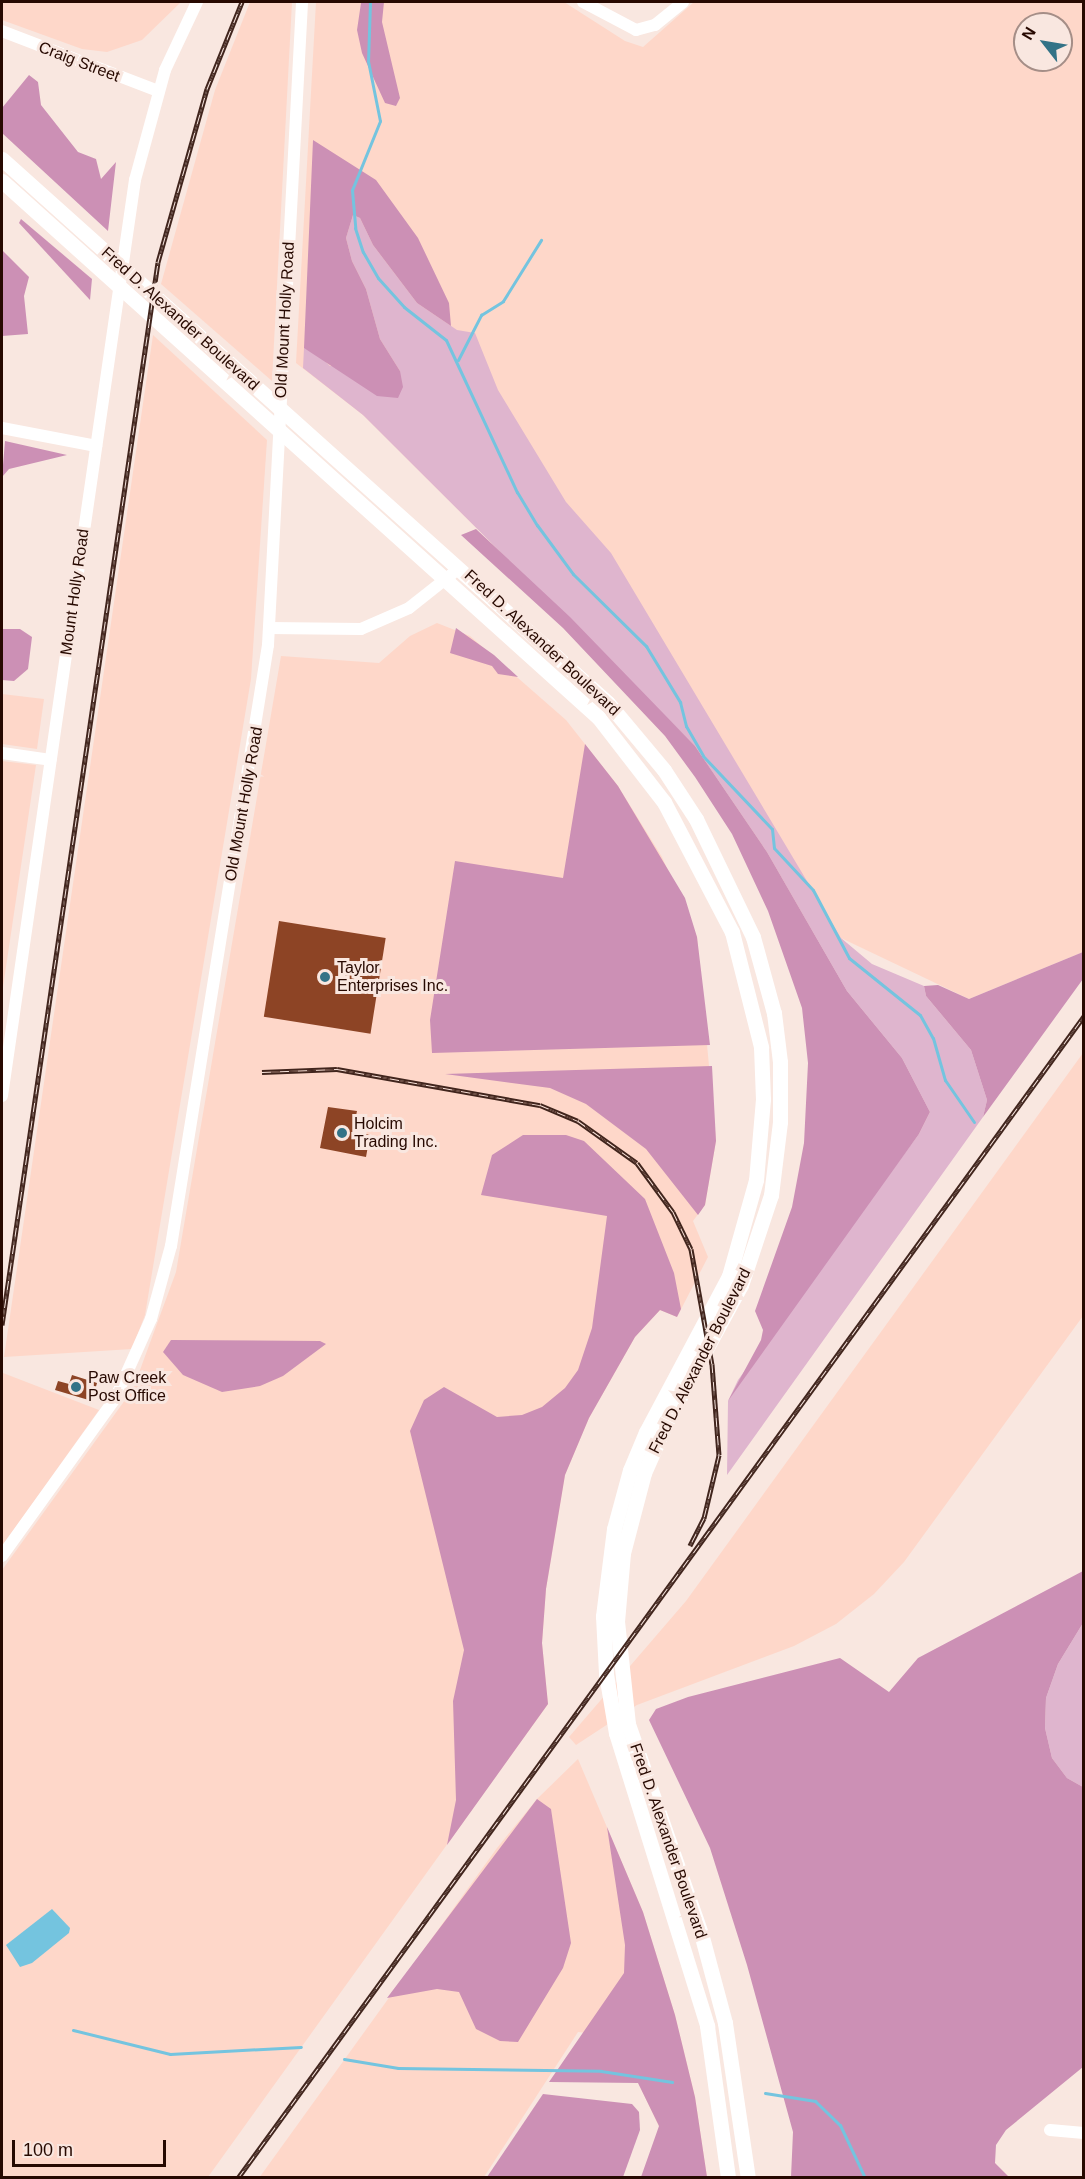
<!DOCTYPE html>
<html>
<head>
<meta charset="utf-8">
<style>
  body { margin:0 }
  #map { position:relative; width:1085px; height:2179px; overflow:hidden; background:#f9e7e0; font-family:Helvetica,sans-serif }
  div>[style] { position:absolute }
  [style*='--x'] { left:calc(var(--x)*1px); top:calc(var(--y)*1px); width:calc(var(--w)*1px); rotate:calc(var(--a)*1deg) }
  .built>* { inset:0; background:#fed7c9 }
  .green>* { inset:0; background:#dfb5ce }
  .forest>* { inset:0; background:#cc90b5 }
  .water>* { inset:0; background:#74c4df }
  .stream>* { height:3px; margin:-1.5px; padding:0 1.5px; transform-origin:1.5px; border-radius:1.5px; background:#74c4df }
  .building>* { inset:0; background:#8d4425; transform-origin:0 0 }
  .minor>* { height:12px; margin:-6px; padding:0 6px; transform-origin:6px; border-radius:6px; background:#fff }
  .major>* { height:15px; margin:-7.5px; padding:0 7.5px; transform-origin:7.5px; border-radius:7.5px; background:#fff }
  .rail>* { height:5px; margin-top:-2.5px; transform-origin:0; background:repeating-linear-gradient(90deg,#f9e7e0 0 9px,#41251d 0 18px); box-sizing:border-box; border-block:2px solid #41251d }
  .dots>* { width:16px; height:16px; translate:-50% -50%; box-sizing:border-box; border:3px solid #f9e7e0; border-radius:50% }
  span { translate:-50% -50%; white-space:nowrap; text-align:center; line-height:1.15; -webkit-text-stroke:6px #f9e7e0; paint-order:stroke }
  .street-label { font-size:16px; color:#270901 }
  .poi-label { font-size:16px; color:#270901 }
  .left { translate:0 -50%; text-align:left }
  .frame { position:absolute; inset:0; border:3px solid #270901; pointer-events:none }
  .north { position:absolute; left:1013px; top:12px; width:60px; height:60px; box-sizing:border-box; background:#f9e7e0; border:2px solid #a58e87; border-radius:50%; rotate:301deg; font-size:16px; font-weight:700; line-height:24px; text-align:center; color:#270901 }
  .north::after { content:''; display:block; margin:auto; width:21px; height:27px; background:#337387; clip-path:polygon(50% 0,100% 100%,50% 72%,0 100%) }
  .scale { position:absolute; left:12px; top:2140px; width:154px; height:27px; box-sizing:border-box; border:3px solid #270901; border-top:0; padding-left:8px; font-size:18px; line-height:21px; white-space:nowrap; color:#270901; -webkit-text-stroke:4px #f9e7e0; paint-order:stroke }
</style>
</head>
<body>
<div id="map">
  <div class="built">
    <i style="clip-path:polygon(2px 2px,181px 2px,142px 40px,107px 52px,82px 49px,2px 20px)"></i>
    <i style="clip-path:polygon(250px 2px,292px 2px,272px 381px,161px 284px,215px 90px)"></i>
    <i style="clip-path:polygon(evenodd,316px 2px,564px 2px,625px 41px,643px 47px,694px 2px,1083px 2px,1083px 952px,969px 999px,841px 938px,812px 930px,767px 852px,695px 746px,363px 415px,296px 363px,316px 2px,1025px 24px,1061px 24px,1061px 60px,1025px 60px,1025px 24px)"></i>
    <i style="clip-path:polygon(153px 335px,267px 440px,251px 679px,145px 1315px,132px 1349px,4px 1357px)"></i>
    <i style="clip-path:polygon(437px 623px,470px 636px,566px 720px,618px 786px,662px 857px,697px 937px,716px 1141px,705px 1205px,693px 1221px,708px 1257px,677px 1317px,660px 1310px,635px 1337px,589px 1418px,565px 1475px,546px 1589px,542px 1643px,548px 1704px,208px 2177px,2px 2178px,2px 1570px,133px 1389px,176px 1272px,281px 656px,379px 663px,410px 636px)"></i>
    <i style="clip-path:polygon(2px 694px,44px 699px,37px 749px,2px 744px)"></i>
    <i style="clip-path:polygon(2px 761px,36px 765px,2px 994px)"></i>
    <i style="clip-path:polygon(1083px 1053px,1083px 1316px,904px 1562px,874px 1594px,836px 1624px,794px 1646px,637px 1705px,576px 1745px,569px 1737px,686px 1601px)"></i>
    <i style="clip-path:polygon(3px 1373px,99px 1410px,2px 1546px,2px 1379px)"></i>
    <i style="clip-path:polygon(578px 1759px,643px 1912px,675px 2015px,695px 2097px,707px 2177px,683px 2177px,616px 2036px,578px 2032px,484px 2177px,259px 2178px,497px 1848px,537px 1799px)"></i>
  </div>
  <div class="green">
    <i style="clip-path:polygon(353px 215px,360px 218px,373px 245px,417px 303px,457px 330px,475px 333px,498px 390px,566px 502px,611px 553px,841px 938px,872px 964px,924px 986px,926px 996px,971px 1050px,987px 1100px,983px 1117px,727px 1475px,728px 1401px,738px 1380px,919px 1134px,930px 1112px,902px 1058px,847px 991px,767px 852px,695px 746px,363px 415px,303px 368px,304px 348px,314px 351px,330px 366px,400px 371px,380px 339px,366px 289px,352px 261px,346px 238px)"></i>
    <i style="clip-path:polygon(1083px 1623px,1083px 1787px,1067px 1778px,1052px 1758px,1045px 1728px,1046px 1698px,1058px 1664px)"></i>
  </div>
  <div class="forest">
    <i style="clip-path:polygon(361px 3px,384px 2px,382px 22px,400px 98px,396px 106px,385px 103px,362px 53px,357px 30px)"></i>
    <i style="clip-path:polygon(29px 75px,38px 82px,41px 105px,78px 152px,96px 159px,101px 179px,116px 162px,108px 231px,2px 133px,2px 108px)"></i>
    <i style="clip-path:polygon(313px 140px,376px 180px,418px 238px,449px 303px,451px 326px,417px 303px,373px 245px,360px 218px,353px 215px,346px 238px,352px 261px,366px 289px,380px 339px,400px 371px,403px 387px,398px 398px,377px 396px,304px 348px)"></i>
    <i style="clip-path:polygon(21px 219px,92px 279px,90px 300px,19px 223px)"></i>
    <i style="clip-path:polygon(2px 250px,29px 277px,24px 296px,28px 334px,2px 336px)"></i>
    <i style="clip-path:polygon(5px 441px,67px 455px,9px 469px,2px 477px)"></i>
    <i style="clip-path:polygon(476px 529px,570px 617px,695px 746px,767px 852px,847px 991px,902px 1058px,930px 1112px,919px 1134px,728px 1401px,761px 1340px,763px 1330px,755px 1311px,792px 1207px,804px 1143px,808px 1063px,802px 1008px,768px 911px,732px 834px,695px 777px,665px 736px,563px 628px,461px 535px)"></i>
    <i style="clip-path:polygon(456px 628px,494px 655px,518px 677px,498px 674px,492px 666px,450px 653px)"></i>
    <i style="clip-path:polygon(2px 629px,20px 629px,32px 637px,28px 669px,14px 681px,2px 680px)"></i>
    <i style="clip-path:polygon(585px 744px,618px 786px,685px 898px,697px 937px,710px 1045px,432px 1053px,430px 1020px,455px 861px,563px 878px)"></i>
    <i style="clip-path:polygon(1083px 952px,1083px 979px,983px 1117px,987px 1100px,971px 1050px,926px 996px,924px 986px,938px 985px,969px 999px)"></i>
    <i style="clip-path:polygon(712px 1066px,716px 1141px,705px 1205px,698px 1215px,646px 1149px,586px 1104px,550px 1088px,445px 1074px)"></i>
    <i style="clip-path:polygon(523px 1135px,566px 1135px,584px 1141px,645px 1199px,674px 1273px,681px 1309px,677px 1317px,660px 1310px,635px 1337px,589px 1418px,565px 1475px,546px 1589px,542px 1643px,548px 1704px,447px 1845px,456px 1800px,453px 1701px,464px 1650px,410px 1431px,424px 1400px,444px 1387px,497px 1417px,522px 1415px,542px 1407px,565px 1388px,578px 1370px,592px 1328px,607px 1216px,481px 1195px,492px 1155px)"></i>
    <i style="clip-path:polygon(171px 1340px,320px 1341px,326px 1344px,283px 1376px,260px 1386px,222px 1392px,183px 1375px,163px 1352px)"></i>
    <i style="clip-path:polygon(1083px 1571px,1083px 1623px,1058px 1664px,1046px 1698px,1045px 1728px,1052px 1758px,1067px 1778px,1083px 1787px,1083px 2067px,1006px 2130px,996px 2145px,995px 2163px,1009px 2177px,791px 2177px,793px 2132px,747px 1965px,710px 1848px,649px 1720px,656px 1709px,688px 1697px,840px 1658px,889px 1692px,918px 1658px)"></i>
    <i style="clip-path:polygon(537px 1799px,551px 1809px,571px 1943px,563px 1968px,518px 2042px,500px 2041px,476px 2029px,459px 1992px,437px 1989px,387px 1998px)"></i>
    <i style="clip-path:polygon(607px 1827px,643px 1912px,675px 2015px,695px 2097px,707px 2177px,641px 2177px,659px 2126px,638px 2083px,549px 2082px,624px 1973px,625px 1945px)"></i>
    <i style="clip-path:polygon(543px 2094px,632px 2104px,639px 2112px,640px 2130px,623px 2177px,487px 2177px)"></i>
  </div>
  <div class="water">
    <i style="clip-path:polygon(52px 1909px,70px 1928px,69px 1933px,32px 1963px,20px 1967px,6px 1945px)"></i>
  </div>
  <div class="stream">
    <i style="--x:370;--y:2;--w:59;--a:91.9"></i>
    <i style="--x:368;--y:61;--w:61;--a:78.7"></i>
    <i style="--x:380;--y:121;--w:74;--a:112.1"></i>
    <i style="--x:352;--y:190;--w:38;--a:85"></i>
    <i style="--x:355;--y:228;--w:25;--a:72"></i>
    <i style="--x:363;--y:252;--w:30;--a:60"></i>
    <i style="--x:378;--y:278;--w:39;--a:48"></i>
    <i style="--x:404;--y:307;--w:53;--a:38.2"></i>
    <i style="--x:446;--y:340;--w:168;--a:65"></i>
    <i style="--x:517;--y:492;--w:39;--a:59"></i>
    <i style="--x:537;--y:525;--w:61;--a:53.7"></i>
    <i style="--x:573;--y:574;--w:103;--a:44.6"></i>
    <i style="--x:646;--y:646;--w:66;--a:58.7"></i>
    <i style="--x:680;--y:702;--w:25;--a:76"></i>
    <i style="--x:686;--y:726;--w:34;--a:60"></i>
    <i style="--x:703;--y:756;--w:100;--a:46.6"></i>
    <i style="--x:772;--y:829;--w:19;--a:84"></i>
    <i style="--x:774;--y:848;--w:57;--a:47.1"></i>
    <i style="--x:813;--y:890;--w:77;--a:62.1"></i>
    <i style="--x:849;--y:958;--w:91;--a:38.8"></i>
    <i style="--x:920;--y:1015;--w:26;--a:61"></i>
    <i style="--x:933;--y:1038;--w:44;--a:74.1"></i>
    <i style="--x:945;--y:1080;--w:51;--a:55.4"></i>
    <i style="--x:458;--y:360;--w:51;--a:-62.9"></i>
    <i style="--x:481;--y:315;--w:26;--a:-32"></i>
    <i style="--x:503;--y:301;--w:72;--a:-58.1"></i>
    <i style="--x:73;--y:2030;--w:100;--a:13.9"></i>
    <i style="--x:170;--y:2054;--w:131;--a:-3.1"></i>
    <i style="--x:344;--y:2059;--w:55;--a:9.5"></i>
    <i style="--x:398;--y:2068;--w:203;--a:0.8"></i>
    <i style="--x:601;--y:2071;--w:72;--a:8.8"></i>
    <i style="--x:765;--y:2093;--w:51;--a:9.1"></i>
    <i style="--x:815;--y:2101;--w:35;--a:44"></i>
    <i style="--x:840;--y:2125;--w:59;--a:64.7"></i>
  </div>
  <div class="building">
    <i style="left:279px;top:921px;width:108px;height:97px;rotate:9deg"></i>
    <i style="clip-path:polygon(328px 1107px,357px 1111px,353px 1131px,370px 1135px,366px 1157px,320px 1148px)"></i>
    <i style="clip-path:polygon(72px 1375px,97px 1383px,92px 1401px,55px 1390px,58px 1381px,69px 1384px)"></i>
  </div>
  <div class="minor">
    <i style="--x:583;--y:2;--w:60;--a:27.8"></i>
    <i style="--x:636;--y:30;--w:20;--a:-15"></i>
    <i style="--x:655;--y:25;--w:36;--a:-39"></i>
    <i style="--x:2;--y:31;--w:167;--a:21"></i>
    <i style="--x:2;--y:428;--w:96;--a:10.8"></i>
    <i style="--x:269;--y:628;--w:92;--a:0.6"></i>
    <i style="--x:361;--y:629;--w:52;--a:-23.6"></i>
    <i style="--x:409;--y:608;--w:55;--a:-38.3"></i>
    <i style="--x:2;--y:753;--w:49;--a:8.1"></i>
    <i style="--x:2;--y:1096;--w:926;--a:-81.74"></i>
    <i style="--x:135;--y:180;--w:114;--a:-74.7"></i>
    <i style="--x:165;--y:70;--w:75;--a:-64.8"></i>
    <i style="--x:2;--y:1556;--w:193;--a:-54.3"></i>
    <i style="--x:115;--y:1399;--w:88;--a:-65.8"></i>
    <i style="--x:151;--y:1319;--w:76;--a:-74.7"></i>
    <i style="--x:171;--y:1246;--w:609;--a:-80.83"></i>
    <i style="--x:268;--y:645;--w:644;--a:-86.97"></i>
    <i style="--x:1050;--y:2130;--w:34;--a:5"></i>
  </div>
  <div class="major">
    <i style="--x:2;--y:159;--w:814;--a:41.91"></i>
    <i style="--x:608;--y:703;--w:87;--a:50.1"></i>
    <i style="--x:664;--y:770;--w:59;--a:56.9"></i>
    <i style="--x:696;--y:819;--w:131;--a:64.2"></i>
    <i style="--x:753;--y:937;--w:79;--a:74.6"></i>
    <i style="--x:774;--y:1013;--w:49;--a:83"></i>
    <i style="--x:780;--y:1062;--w:60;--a:90"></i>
    <i style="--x:780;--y:1122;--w:74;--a:97"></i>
    <i style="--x:771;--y:1195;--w:95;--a:108.4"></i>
    <i style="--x:741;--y:1285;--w:153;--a:118.6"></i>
    <i style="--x:668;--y:1419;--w:59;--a:114"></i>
    <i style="--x:644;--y:1473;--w:83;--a:104.7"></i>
    <i style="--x:623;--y:1553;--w:68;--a:95"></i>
    <i style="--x:617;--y:1621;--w:104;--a:83.9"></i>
    <i style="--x:628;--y:1724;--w:225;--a:70.8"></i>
    <i style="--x:702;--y:1937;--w:89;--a:75"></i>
    <i style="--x:725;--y:2023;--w:157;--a:81.6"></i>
    <i style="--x:2;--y:181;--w:802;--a:41.97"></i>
    <i style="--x:598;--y:717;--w:108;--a:52.2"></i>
    <i style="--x:664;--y:802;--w:147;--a:62.4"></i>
    <i style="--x:732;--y:932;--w:119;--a:75.8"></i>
    <i style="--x:761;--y:1047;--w:52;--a:87.8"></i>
    <i style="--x:763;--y:1099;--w:81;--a:94.9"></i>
    <i style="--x:756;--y:1180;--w:100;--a:105.7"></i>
    <i style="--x:729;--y:1276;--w:177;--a:118"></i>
    <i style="--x:646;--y:1432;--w:41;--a:112.8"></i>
    <i style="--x:630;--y:1470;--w:61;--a:105.2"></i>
    <i style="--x:614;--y:1529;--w:88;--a:97.2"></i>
    <i style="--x:603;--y:1616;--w:58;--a:87"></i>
    <i style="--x:606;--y:1674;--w:60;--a:80.4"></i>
    <i style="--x:616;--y:1733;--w:307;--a:72.7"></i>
    <i style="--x:707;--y:2026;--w:153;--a:82.1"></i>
  </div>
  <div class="rail">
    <i style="--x:262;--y:1072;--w:75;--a:-2.3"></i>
    <i style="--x:337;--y:1069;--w:206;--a:10.1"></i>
    <i style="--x:540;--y:1105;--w:41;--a:22.8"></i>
    <i style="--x:578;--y:1121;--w:72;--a:35.4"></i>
    <i style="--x:637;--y:1163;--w:61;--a:53.7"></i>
    <i style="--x:673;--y:1212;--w:41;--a:64.1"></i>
    <i style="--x:691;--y:1249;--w:117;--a:79.7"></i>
    <i style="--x:712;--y:1364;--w:91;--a:85.6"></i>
    <i style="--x:719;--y:1455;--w:65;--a:103.4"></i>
    <i style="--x:704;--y:1518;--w:31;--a:117"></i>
    <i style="--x:2;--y:1325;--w:1074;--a:-81.65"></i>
    <i style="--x:158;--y:262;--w:180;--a:-74.2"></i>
    <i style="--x:207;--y:89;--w:94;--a:-68.1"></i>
    <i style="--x:238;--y:2178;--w:1437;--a:-53.94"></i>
  </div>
  <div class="dots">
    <i style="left:325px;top:977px;background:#337387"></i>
    <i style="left:342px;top:1133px;background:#337387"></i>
    <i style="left:76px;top:1387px;background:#337387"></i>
  </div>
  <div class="street-label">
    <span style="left:79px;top:62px;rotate:21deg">Craig Street</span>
    <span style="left:180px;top:319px;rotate:42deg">Fred D. Alexander Boulevard</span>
    <span style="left:285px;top:320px;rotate:-87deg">Old Mount Holly Road</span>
    <span style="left:75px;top:592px;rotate:-82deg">Mount Holly Road</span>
    <span style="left:542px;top:643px;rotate:43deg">Fred D. Alexander Boulevard</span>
    <span style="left:244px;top:804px;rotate:-80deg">Old Mount Holly Road</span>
    <span style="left:700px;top:1361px;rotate:-63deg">Fred D. Alexander Boulevard</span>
    <span style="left:668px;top:1841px;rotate:71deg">Fred D. Alexander Boulevard</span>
  </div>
  <div class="poi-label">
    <span class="left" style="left:337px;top:977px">Taylor<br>Enterprises Inc.</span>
    <span class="left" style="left:354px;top:1133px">Holcim<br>Trading Inc.</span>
    <span class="left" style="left:88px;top:1387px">Paw Creek<br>Post Office</span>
  </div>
  <div class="frame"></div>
  <div class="north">N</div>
  <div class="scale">100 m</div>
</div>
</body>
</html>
